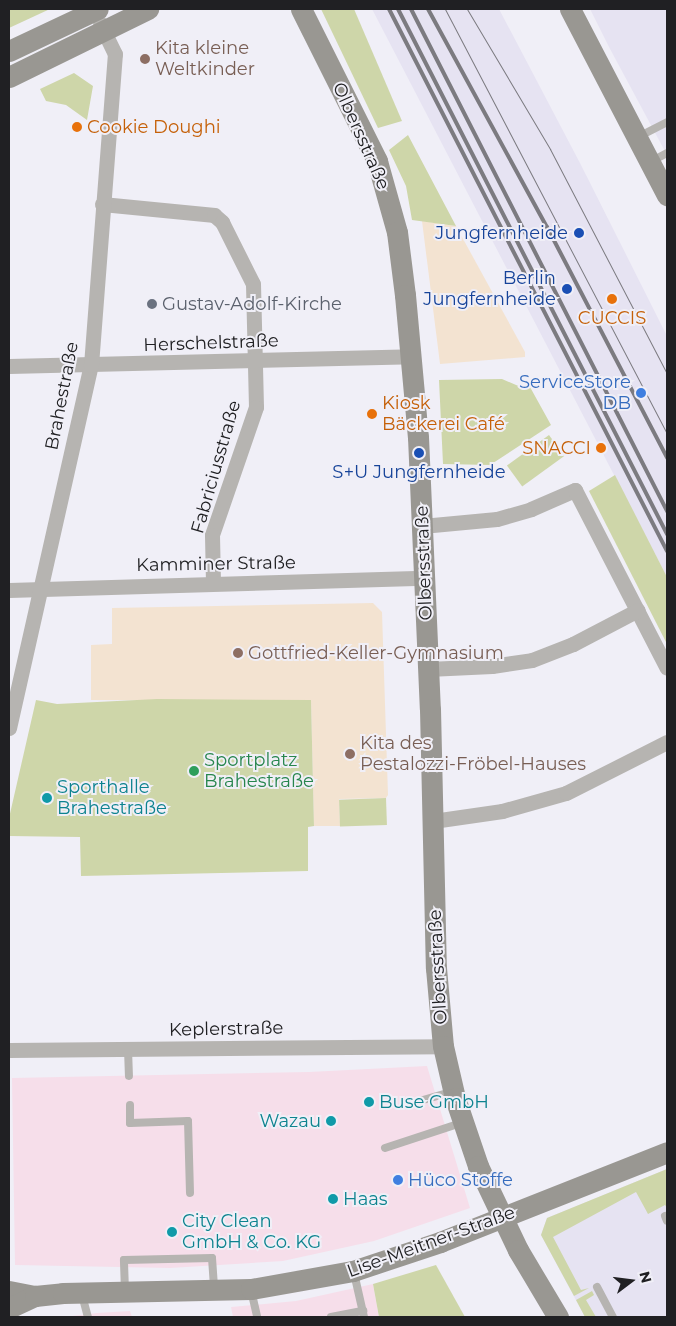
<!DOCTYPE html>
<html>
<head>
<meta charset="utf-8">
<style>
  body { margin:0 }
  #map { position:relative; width:676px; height:1326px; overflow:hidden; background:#f0eff7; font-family:Montserrat,sans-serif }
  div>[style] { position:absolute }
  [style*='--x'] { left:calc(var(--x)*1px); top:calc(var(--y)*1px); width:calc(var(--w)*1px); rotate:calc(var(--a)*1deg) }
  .commercial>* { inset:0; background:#f6deea }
  .built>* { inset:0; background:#e6e3f2 }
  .education>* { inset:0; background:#f3e3d1 }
  .green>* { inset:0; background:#ced6a9; transform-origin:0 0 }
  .lane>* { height:8px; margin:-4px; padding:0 4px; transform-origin:4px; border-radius:4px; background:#b6b4b1 }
  .street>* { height:15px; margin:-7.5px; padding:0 7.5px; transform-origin:7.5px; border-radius:7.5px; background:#b6b4b1 }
  .secondary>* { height:21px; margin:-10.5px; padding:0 10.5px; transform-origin:10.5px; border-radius:10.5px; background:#999792 }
  .tram>* { height:1px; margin:-0.5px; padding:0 0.5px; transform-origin:0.5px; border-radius:0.5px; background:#7c7b80 }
  .rail>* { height:4px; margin:-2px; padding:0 2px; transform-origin:2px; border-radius:2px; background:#7c7b80 }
  .dots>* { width:14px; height:14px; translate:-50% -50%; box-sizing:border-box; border:2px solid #f0eff7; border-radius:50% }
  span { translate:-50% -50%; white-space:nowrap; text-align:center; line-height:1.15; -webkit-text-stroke:4px #f0eff7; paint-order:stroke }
  .education-label { font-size:18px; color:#785e54 }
  .left { translate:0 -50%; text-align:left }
  .food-label { font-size:18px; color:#c56008 }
  .right { translate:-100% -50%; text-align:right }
  .street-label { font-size:18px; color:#202023 }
  .transit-label { font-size:18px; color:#164399 }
  .worship-label { font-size:18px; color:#5b616d }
  .shop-label { font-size:18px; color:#366cbe }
  .leisure-label { font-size:18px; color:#27864d }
  .culture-label { font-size:18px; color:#0d838f }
  .frame { position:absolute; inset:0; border:10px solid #202023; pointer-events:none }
  .north { position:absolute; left:606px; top:1256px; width:50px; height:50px; -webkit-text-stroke:4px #f0eff7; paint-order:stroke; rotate:75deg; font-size:14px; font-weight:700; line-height:20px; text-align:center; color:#202023 }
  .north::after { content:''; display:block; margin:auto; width:18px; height:22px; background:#202023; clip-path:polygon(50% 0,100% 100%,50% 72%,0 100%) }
</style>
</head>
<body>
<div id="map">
  <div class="commercial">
    <i style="clip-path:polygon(427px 1066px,470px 1208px,374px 1241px,283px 1261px,170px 1268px,15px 1265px,12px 1078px,309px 1072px)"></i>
    <i style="clip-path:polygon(373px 1284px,379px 1317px,233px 1317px,231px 1307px,296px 1301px)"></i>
    <i style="clip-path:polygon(130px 1311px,132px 1317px,64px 1317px,97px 1313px)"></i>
  </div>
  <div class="built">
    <i style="clip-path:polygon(372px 9px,499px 9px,581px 165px,667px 336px,667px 577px)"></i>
    <i style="clip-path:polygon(590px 9px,667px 9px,667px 155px,609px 47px)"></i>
    <i style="clip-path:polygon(667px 1169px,667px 1317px,585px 1317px,541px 1235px,547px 1218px)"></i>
  </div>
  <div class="education">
    <i style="clip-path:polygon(422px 221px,456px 226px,525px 352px,525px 357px,440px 364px)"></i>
    <i style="clip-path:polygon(373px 603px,382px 612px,388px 795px,386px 798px,339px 799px,340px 826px,314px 826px,311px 701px,91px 700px,91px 645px,112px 644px,112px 608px)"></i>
  </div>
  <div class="green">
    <i style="clip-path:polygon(9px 9px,50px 9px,9px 28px)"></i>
    <i style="clip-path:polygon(321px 9px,354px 9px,402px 121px,378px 128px)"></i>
    <i style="clip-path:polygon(74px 73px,93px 86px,87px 120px,66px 105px,46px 101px,40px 89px)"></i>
    <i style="clip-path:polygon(408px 135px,456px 226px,412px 220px,406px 186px,389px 150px)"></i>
    <i style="clip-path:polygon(502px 379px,523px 388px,530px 387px,551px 425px,490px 465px,443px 464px,439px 380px)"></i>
    <i style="left:549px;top:435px;width:26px;height:52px;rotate:54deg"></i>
    <i style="clip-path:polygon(615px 475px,667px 577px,667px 644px,589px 491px)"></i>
    <i style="clip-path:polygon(157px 699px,311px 700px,314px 826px,308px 827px,308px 871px,81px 876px,80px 837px,9px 836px,9px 818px,36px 700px,57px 704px)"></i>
    <i style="left:386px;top:798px;width:27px;height:47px;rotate:88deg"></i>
    <i style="clip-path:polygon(667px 1169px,667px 1208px,665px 1205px,648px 1214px,636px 1192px,553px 1237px,581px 1290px,589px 1288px,574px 1296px,541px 1235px,547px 1218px)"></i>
    <i style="clip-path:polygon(436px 1265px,465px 1317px,379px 1317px,373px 1284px)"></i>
    <i style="clip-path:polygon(592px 1291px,594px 1295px,586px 1300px,596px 1317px,585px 1317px,576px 1300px)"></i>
  </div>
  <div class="lane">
    <i style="--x:638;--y:137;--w:33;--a:-27"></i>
    <i style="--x:652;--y:161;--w:17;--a:-28"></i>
    <i style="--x:128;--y:1049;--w:27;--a:88"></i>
    <i style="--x:416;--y:1102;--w:37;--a:-16"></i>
    <i style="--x:130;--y:1105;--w:18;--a:90"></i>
    <i style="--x:130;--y:1123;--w:58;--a:-2"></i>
    <i style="--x:188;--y:1121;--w:72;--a:88.4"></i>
    <i style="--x:385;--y:1148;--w:80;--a:-18.2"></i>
    <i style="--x:665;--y:1216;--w:5;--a:68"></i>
    <i style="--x:354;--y:1273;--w:45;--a:77.2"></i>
    <i style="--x:597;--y:1287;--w:34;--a:62"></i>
    <i style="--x:251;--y:1290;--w:28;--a:77"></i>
    <i style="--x:125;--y:1291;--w:31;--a:-92"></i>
    <i style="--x:124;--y:1260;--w:88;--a:-1.3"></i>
    <i style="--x:212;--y:1258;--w:29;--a:86"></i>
    <i style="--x:82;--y:1295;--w:23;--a:75"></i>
    <i style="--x:331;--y:1317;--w:33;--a:-11"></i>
  </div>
  <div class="street">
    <i style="--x:102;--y:204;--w:113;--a:5.6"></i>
    <i style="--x:214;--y:215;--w:11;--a:41"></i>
    <i style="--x:222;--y:222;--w:69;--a:63.4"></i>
    <i style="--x:253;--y:284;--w:123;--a:88.6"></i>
    <i style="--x:256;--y:407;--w:135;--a:109"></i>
    <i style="--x:212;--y:535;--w:48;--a:88.8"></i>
    <i style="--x:9;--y:366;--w:404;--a:-1.4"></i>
    <i style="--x:422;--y:526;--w:75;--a:-5.3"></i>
    <i style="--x:497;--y:519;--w:35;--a:-16"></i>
    <i style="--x:531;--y:509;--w:48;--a:-23.4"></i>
    <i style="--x:575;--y:490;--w:200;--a:62.7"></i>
    <i style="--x:9;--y:590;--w:415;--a:-1.7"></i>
    <i style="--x:428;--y:669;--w:64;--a:-2.7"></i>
    <i style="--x:492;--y:666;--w:40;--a:-8.5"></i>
    <i style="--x:532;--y:660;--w:44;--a:-21.3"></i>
    <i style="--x:573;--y:644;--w:73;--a:-27.6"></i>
    <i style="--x:9;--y:728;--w:372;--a:-77.3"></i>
    <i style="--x:91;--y:365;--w:312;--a:-85.6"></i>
    <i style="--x:115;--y:54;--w:34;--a:-116"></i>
    <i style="--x:433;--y:821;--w:70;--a:-8.2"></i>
    <i style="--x:502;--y:811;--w:66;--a:-15.7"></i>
    <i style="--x:566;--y:793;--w:113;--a:-26.8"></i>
    <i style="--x:9;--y:1050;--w:434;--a:-0.5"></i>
  </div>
  <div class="secondary">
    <i style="--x:301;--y:9;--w:170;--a:63.4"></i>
    <i style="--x:377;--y:161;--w:74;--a:74.3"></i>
    <i style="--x:397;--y:232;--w:64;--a:82.8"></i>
    <i style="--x:405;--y:295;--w:143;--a:84.8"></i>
    <i style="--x:418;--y:437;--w:272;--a:87.5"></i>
    <i style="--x:430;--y:709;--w:259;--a:88.7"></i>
    <i style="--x:436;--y:968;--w:78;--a:84.9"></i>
    <i style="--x:443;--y:1046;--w:53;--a:77"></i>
    <i style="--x:455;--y:1098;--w:72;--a:71.3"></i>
    <i style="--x:478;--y:1166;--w:93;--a:64.5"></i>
    <i style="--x:518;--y:1250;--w:78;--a:59.2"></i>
    <i style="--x:570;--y:9;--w:210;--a:62.5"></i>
    <i style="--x:9;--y:51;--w:98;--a:-25.3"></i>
    <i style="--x:9;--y:77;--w:155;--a:-26.1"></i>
    <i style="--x:9;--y:1291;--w:26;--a:11"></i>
    <i style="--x:9;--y:1308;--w:29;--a:-25"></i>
    <i style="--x:35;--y:1296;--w:28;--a:-6"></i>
    <i style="--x:63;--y:1293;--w:188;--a:-1.2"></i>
    <i style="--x:251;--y:1289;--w:104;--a:-10"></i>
    <i style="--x:353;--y:1271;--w:92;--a:-18.4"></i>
    <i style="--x:440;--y:1242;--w:244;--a:-21.6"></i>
  </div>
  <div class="tram">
    <i style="--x:445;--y:9;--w:479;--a:62.4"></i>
    <i style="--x:467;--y:9;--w:163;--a:59.3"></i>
    <i style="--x:550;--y:149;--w:254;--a:62.5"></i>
  </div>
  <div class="rail">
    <i style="--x:389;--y:9;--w:609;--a:62.85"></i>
    <i style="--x:398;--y:9;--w:590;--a:62.87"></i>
    <i style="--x:411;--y:9;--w:564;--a:62.98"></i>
    <i style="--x:428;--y:9;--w:248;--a:61.4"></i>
    <i style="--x:547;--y:227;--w:260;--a:62.5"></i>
  </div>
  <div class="dots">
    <i style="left:145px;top:59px;background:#8d6e63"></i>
    <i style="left:77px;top:127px;background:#e8710a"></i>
    <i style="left:579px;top:233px;background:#1a4fb4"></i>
    <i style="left:567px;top:289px;background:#1a4fb4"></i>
    <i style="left:612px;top:299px;background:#e8710a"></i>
    <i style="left:152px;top:304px;background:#6b7280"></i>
    <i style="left:641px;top:393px;background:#3f7fe0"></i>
    <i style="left:372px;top:414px;background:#e8710a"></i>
    <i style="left:601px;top:448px;background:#e8710a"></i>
    <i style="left:419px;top:453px;background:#1a4fb4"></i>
    <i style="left:238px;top:653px;background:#8d6e63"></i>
    <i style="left:350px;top:754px;background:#8d6e63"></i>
    <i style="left:194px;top:771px;background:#2e9e5b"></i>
    <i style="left:47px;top:798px;background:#0f9aa8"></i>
    <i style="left:369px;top:1102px;background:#0f9aa8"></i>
    <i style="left:331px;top:1121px;background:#0f9aa8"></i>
    <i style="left:398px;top:1180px;background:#3f7fe0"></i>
    <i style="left:333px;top:1199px;background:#0f9aa8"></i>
    <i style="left:172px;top:1232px;background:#0f9aa8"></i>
  </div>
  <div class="education-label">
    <span class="left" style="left:155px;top:59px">Kita kleine<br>Weltkinder</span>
    <span class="left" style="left:248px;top:653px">Gottfried-Keller-Gymnasium</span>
    <span class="left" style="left:360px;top:754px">Kita des<br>Pestalozzi-Fröbel-Hauses</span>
  </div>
  <div class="food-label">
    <span class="left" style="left:87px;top:127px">Cookie Doughi</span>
    <span style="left:612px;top:318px">CUCCIS</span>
    <span class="left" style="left:382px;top:414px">Kiosk<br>Bäckerei Café</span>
    <span class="right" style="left:591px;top:448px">SNACCI</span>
  </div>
  <div class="street-label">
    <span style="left:361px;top:136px;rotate:66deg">Olbersstraße</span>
    <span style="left:211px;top:343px;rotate:-2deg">Herschelstraße</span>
    <span style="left:62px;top:396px;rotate:-79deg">Brahestraße</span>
    <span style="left:216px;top:467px;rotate:-74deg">Fabriciusstraße</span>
    <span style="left:424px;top:563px;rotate:-92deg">Olbersstraße</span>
    <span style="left:216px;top:564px;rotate:-1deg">Kamminer Straße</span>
    <span style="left:438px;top:967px;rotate:-93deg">Olbersstraße</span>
    <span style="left:226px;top:1029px;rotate:-1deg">Keplerstraße</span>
    <span style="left:431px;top:1242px;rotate:-20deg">Lise-Meitner-Straße</span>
  </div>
  <div class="transit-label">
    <span class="right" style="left:568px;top:233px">Jungfernheide</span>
    <span class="right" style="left:556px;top:289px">Berlin<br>Jungfernheide</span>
    <span style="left:419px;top:472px">S+U Jungfernheide</span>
  </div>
  <div class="worship-label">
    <span class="left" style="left:162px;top:304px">Gustav-Adolf-Kirche</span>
  </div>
  <div class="shop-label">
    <span class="right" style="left:631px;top:393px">ServiceStore<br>DB</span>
    <span class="left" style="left:408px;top:1180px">Hüco Stoffe</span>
  </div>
  <div class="leisure-label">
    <span class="left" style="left:204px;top:771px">Sportplatz<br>Brahestraße</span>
  </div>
  <div class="culture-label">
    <span class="left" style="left:57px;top:798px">Sporthalle<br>Brahestraße</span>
    <span class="left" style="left:379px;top:1102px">Buse GmbH</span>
    <span class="right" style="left:321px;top:1121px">Wazau</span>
    <span class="left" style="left:343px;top:1199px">Haas</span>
    <span class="left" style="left:182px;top:1232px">City Clean<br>GmbH &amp; Co. KG</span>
  </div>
  <div class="frame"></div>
  <div class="north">N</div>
</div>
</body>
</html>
